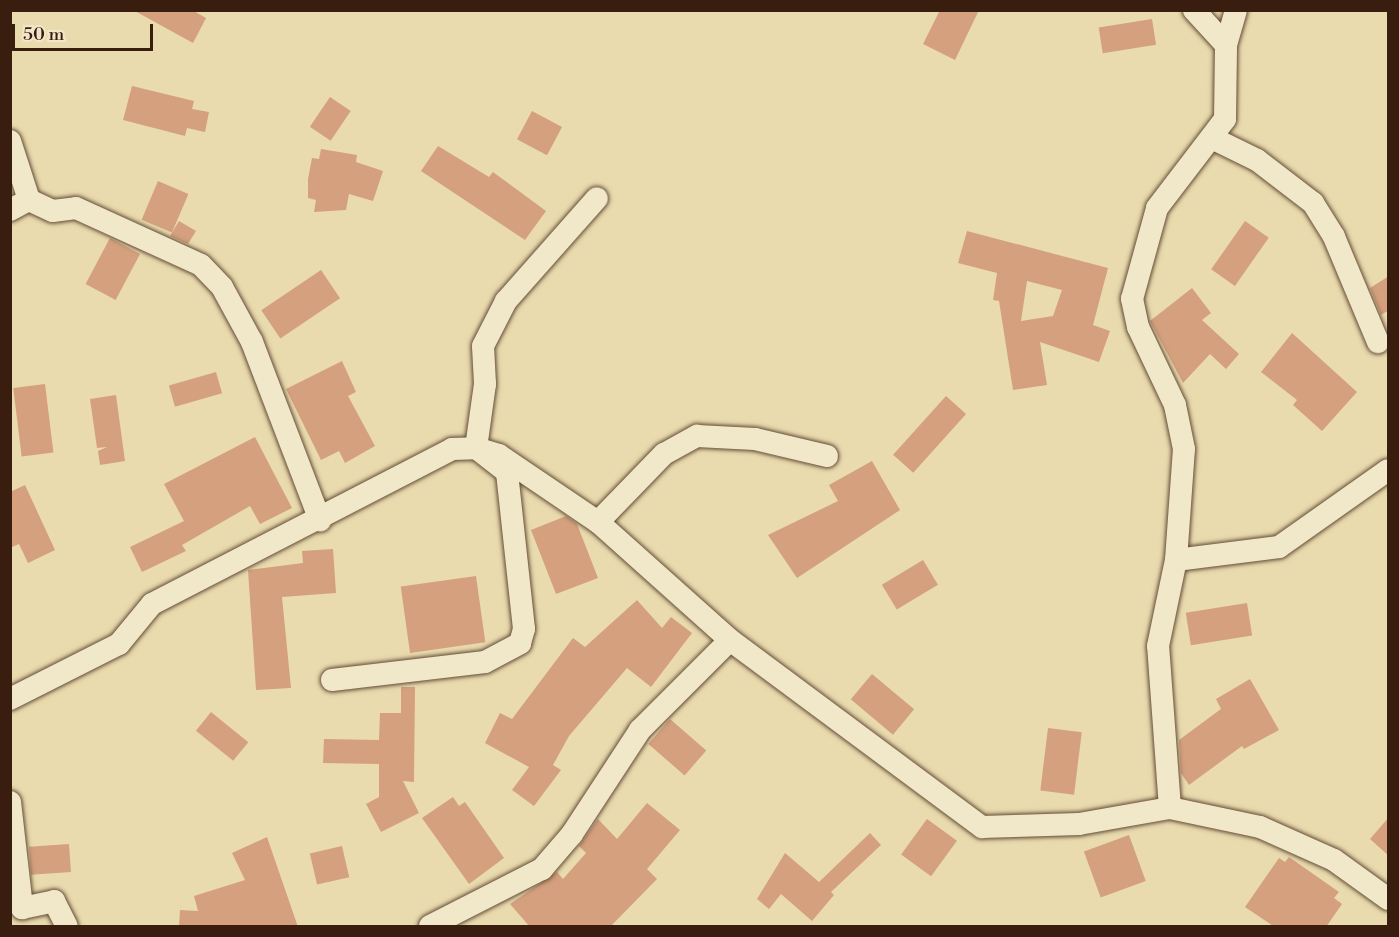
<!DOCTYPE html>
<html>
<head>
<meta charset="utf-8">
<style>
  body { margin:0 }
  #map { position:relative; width:1399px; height:937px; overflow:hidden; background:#e9dbae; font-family:"Libre Bodoni",serif }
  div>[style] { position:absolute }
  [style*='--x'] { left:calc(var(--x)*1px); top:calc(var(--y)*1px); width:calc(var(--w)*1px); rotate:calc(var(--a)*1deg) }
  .building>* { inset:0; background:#d4a07e; transform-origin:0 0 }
  .roads { filter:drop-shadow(0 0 2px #654c36) drop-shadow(0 0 2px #654c36) }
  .street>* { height:22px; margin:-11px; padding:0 11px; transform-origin:11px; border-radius:11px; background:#f1e8ca }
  span { translate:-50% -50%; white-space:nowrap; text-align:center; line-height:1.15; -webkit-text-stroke:4.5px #f1e8ca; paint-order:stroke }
  .frame { position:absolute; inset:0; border:12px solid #391d0e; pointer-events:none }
  .scale { position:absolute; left:12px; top:24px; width:141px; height:27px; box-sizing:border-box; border:3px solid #391d0e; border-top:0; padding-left:8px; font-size:18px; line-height:21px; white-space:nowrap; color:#391d0e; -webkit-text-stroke:4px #f1e8ca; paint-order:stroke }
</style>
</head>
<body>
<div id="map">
  <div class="building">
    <i style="clip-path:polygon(133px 10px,192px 10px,206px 18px,193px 43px)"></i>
    <i style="clip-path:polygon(940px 10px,979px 10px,955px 60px,923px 44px)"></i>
    <i style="left:1152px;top:19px;width:26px;height:54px;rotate:81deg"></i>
    <i style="clip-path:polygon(132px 86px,194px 101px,192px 109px,209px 112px,205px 132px,187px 128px,185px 136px,123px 120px)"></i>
    <i style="left:330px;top:97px;width:25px;height:36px;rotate:34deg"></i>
    <i style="left:532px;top:111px;width:34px;height:32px;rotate:28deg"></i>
    <i style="clip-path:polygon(438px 146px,489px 177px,493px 172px,546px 211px,525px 240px,421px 171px)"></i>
    <i style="clip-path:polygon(321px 149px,357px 155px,356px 162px,383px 171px,373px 201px,349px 194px,346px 210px,314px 212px,316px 200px,308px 198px,308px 179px,312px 158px,319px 159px)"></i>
    <i style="left:158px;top:181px;width:33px;height:42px;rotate:23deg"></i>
    <i style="clip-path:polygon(179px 221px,196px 231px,188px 244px,170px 236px)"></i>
    <i style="left:1245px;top:221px;width:29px;height:59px;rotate:35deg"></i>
    <i style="clip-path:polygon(evenodd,967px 231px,1108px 268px,1093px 325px,1110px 331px,1099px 362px,1040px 342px,1047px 385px,1013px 390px,999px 301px,993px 300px,997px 273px,958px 263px,967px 231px,1027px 281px,1062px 290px,1053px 316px,1021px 321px,1027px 281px)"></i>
    <i style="left:110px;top:238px;width:34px;height:52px;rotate:28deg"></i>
    <i style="left:321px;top:270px;width:34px;height:72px;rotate:56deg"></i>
    <i style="clip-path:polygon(1389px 276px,1389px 310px,1381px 315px,1370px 288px)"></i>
    <i style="clip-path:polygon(1192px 288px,1211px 313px,1202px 320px,1239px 354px,1226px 369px,1210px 354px,1183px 383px,1150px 321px)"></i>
    <i style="clip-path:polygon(1292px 333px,1357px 392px,1322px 431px,1293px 405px,1297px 400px,1261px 372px)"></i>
    <i style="clip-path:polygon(342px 361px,356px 392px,348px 396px,375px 446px,345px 463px,339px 451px,321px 460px,286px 389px)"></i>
    <i style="left:216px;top:372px;width:22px;height:49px;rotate:74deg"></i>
    <i style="left:45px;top:384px;width:69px;height:32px;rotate:83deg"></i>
    <i style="clip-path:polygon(116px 395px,125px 461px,100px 465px,98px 451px,107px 447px,97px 448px,90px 399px)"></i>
    <i style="left:946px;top:396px;width:27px;height:79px;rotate:42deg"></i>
    <i style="clip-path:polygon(255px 437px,292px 508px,260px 524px,250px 506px,182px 545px,186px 551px,142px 572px,130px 547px,184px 521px,164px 484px)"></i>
    <i style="clip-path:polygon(872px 461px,900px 510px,797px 578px,768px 535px,838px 501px,829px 485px)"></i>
    <i style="clip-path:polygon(25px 485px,55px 550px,28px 563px,19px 544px,10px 548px,10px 492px)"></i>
    <i style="clip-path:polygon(566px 516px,577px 524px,598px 578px,556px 594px,531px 530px)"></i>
    <i style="clip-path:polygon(333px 549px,336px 593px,282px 597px,291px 688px,256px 690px,248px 570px,303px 563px,302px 551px)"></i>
    <i style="left:923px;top:560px;width:29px;height:48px;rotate:59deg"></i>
    <i style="left:476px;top:576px;width:67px;height:76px;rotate:82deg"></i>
    <i style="clip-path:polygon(637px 600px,662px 628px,671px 617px,692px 633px,651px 687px,627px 668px,569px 736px,553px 765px,561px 770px,534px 806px,512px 790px,529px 767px,485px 743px,500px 713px,512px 719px,573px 638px,585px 647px)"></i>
    <i style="left:1247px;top:603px;width:33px;height:62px;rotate:81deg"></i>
    <i style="left:872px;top:674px;width:55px;height:33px;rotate:40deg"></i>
    <i style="clip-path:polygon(1250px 679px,1279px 730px,1244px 749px,1242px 746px,1189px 785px,1181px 773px,1179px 740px,1221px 709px,1216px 699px)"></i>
    <i style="clip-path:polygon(401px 687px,415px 687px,414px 782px,403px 781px,419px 813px,381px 832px,366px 804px,379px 797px,379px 764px,323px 763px,324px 739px,379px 740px,380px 713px,401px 713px)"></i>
    <i style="left:211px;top:712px;width:48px;height:24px;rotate:39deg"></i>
    <i style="left:670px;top:719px;width:48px;height:33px;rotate:41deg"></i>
    <i style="left:1048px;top:728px;width:34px;height:63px;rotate:7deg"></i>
    <i style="clip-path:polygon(453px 797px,459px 806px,465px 802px,504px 858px,469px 884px,422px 818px)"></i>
    <i style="clip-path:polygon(647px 803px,680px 830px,647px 869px,657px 879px,610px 927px,530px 927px,510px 904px,557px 872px,563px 879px,586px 853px,579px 846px,598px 819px,617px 839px)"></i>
    <i style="clip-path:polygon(1389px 817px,1389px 856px,1370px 839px)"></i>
    <i style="left:927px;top:819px;width:37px;height:44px;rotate:36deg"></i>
    <i style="clip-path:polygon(870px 833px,881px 845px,831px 892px,834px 895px,812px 921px,781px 894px,769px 909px,757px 899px,785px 853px,819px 882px)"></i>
    <i style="left:1129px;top:835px;width:49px;height:48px;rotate:70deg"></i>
    <i style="clip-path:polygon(267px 837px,298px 927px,179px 927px,180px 910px,198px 911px,194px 896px,245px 880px,232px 853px)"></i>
    <i style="left:69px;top:844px;width:28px;height:40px;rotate:86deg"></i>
    <i style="left:342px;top:846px;width:32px;height:33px;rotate:77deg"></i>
    <i style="clip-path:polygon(1289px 857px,1339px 892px,1334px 898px,1342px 904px,1326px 927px,1273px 926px,1245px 907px,1279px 858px,1285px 862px)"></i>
  </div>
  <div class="roads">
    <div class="street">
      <i style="--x:1194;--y:10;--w:47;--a:47.6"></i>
      <i style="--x:1212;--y:138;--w:50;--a:26.1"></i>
      <i style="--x:1257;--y:160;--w:71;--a:37.5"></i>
      <i style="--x:1313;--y:203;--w:40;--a:58"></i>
      <i style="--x:1334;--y:237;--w:114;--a:67.3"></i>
      <i style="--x:10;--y:141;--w:62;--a:72.1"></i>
      <i style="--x:10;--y:210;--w:21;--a:-28"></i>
      <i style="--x:29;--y:200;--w:26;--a:25"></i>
      <i style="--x:53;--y:211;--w:23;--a:-7"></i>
      <i style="--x:76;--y:208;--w:137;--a:24.5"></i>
      <i style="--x:201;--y:265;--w:30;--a:46"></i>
      <i style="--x:222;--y:287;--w:63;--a:61.4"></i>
      <i style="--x:252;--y:342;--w:191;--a:69.1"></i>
      <i style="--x:598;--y:522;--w:95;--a:-45.9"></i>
      <i style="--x:664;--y:454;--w:38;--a:-29"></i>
      <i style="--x:697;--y:436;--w:58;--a:3"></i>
      <i style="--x:755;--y:439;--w:74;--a:13.3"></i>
      <i style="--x:1176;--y:560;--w:104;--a:-7.2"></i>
      <i style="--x:1279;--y:547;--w:133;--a:-35.2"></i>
      <i style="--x:332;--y:680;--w:154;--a:-6.7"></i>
      <i style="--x:485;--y:662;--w:40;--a:-28"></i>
      <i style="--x:520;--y:643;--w:15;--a:-74"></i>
      <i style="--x:524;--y:629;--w:158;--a:-96.2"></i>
      <i style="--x:507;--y:472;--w:39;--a:-142"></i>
      <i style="--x:476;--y:448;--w:65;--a:-82"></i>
      <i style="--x:485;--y:384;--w:38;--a:-93"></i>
      <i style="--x:483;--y:346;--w:51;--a:-62.9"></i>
      <i style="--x:506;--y:301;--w:137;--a:-48.5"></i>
      <i style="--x:10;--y:699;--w:122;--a:-26.8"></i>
      <i style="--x:119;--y:644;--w:52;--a:-50.5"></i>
      <i style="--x:152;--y:604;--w:338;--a:-27.3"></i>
      <i style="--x:452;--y:449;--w:24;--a:-2"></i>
      <i style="--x:476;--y:448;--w:24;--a:17"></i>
      <i style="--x:499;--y:455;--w:120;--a:34.1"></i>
      <i style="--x:598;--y:522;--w:177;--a:41.8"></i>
      <i style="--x:730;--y:640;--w:314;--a:36.6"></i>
      <i style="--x:982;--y:827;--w:97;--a:-1.8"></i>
      <i style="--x:1079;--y:824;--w:92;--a:-10"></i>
      <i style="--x:1170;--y:808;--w:92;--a:11.9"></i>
      <i style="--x:1260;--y:827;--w:81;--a:24"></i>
      <i style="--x:1334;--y:860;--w:67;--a:35.8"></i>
      <i style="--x:10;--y:802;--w:107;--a:83.5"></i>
      <i style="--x:22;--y:908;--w:33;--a:-12"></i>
      <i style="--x:54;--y:901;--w:28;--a:63"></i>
      <i style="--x:1170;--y:808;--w:162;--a:-94.2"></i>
      <i style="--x:1158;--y:646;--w:88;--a:-78.2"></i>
      <i style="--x:1176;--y:560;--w:111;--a:-85.9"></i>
      <i style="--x:1184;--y:449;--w:45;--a:-101.6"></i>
      <i style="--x:1175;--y:405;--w:86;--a:-115.4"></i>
      <i style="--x:1138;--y:327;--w:29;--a:-102"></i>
      <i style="--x:1132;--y:299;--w:94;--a:-74.6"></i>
      <i style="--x:1157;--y:208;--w:112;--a:-52.6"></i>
      <i style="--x:1225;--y:119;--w:74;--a:-89.2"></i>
      <i style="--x:1226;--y:45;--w:36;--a:-74"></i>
      <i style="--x:430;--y:926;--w:126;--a:-27"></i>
      <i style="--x:542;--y:869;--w:46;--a:-49.4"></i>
      <i style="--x:572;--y:834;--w:124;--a:-56.8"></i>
      <i style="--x:640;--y:730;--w:127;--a:-45"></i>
    </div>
  </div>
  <div class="frame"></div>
  <div class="scale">50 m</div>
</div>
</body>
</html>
